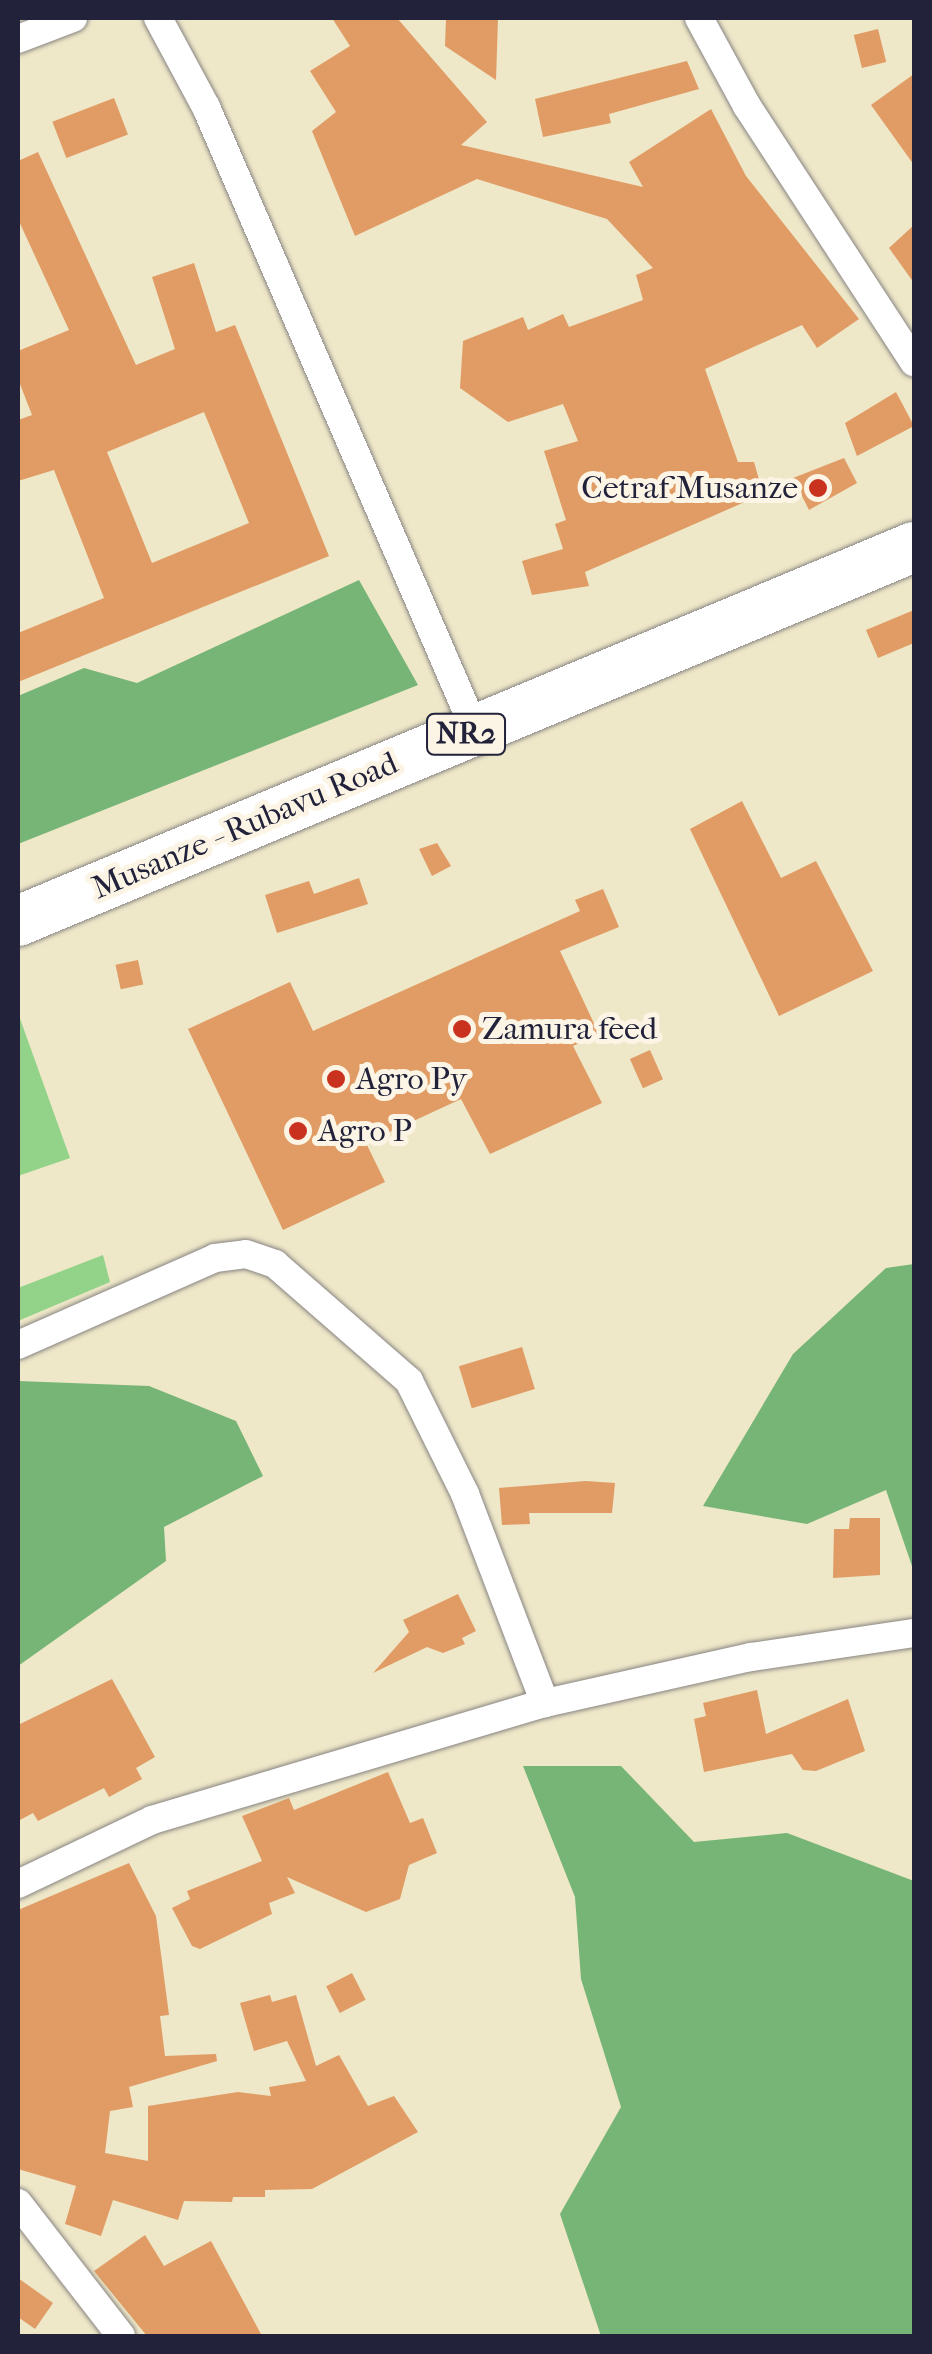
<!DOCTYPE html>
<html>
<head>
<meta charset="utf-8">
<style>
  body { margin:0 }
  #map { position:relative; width:932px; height:2354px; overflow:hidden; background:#eee7c8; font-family:"IM FELL French Canon",serif }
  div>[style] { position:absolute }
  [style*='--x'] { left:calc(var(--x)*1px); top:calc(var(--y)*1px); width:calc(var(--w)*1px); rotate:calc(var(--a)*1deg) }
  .green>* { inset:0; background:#93d389 }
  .forest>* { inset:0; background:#76b575 }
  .building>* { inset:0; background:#e09c64; transform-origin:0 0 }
  .roads { filter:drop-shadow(0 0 2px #888482) drop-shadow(0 0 2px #888482) }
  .street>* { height:28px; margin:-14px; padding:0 14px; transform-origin:14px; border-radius:14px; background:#fff }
  .highway>* { height:50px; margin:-25px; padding:0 25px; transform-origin:25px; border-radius:25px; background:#fff }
  .dots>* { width:28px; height:28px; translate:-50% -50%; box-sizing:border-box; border:5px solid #fcf5e5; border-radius:50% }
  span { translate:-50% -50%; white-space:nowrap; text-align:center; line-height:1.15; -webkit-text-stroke:10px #fcf5e5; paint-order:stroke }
  .shield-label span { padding:2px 8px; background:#fcf5e5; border:2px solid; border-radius:8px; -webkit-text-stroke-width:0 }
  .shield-label { font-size:30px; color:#22223b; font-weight:700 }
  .poi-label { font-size:32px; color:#22223b }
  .right { translate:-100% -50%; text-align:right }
  .left { translate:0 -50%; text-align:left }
  .street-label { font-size:32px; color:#22223b }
  .frame { position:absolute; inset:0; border:20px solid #22223b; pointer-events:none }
</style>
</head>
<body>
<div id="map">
  <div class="green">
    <i style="clip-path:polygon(18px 1013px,70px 1158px,18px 1176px)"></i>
    <i style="clip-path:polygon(103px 1255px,110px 1282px,18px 1321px,18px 1288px)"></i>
  </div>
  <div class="forest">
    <i style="clip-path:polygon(359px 580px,418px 685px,18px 844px,18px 696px,84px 668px,137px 683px)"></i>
    <i style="clip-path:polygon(914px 1264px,914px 1572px,886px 1490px,807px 1524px,703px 1506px,793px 1354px,886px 1268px)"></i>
    <i style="clip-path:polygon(18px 1381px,149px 1386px,236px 1421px,263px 1476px,164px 1527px,166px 1561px,18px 1666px)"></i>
    <i style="clip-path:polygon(523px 1766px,621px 1766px,694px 1842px,787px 1833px,914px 1881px,914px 2336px,601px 2336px,560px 2214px,621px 2107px,581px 1979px,575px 1897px)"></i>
  </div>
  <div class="building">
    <i style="clip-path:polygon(332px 18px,397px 18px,487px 122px,461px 145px,643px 187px,629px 162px,711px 109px,746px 176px,859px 319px,817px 348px,802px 325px,705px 369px,738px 462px,754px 462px,763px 494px,585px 572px,589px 586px,532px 595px,522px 561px,563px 549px,555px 524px,566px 520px,544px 451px,578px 441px,563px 404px,508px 422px,460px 388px,463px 341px,523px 317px,528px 330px,563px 314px,569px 327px,643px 300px,636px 275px,653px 268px,607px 219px,477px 179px,355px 236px,312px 131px,336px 112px,310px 71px,350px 46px)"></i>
    <i style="clip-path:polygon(446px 18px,498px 18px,496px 80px,445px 46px)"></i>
    <i style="left:878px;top:29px;width:34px;height:25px;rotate:76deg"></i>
    <i style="clip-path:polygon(687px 61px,699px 89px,609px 114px,611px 123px,543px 137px,535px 99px)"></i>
    <i style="clip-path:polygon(914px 74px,914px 165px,871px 105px)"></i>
    <i style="left:114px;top:98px;width:39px;height:66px;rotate:69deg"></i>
    <i style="clip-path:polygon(evenodd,38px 152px,136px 365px,175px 349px,152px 277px,194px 263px,216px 332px,235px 325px,329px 556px,18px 682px,18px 633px,104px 598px,54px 470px,18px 481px,18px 420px,32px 415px,18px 379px,18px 351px,69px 330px,18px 219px,18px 161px,38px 152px,204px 412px,249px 523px,152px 563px,107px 452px,204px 412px)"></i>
    <i style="clip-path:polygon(914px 225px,914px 283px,889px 248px)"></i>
    <i style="clip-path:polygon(896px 392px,914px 426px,857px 456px,845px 423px)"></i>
    <i style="clip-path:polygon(844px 458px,857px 483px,809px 510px,793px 478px)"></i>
    <i style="clip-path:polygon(914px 610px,914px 643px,878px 658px,866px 630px)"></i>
    <i style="clip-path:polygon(742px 801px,781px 878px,816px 861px,873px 971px,779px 1016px,690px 829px)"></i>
    <i style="clip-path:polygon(437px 843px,451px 866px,432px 876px,419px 849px)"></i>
    <i style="clip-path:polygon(359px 878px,368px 904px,277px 933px,265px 895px,309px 881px,314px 894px)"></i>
    <i style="clip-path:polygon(603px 889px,619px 927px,560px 951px,599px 1034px,573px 1046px,602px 1103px,490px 1154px,461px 1099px,366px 1143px,385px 1182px,283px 1230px,188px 1029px,290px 982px,313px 1031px,580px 911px,575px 900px)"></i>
    <i style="left:138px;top:960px;width:25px;height:23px;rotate:78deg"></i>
    <i style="left:650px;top:1050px;width:32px;height:22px;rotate:66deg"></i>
    <i style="left:522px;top:1347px;width:44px;height:66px;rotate:73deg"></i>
    <i style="clip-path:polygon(586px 1481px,615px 1483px,612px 1513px,529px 1513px,530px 1524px,502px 1525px,499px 1488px)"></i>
    <i style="clip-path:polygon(850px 1518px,880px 1518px,880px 1575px,833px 1578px,834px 1529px,849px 1529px)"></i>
    <i style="clip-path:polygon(458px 1594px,476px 1631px,462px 1638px,465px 1644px,443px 1653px,427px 1647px,373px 1673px,409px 1632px,403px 1620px)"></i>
    <i style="clip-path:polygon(112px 1679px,155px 1757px,136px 1768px,142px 1779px,109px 1797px,104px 1788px,38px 1821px,33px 1813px,18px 1821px,18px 1725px)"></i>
    <i style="clip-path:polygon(757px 1690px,766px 1734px,848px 1699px,865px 1751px,816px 1771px,803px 1770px,792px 1754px,704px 1772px,694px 1719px,706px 1716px,703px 1703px)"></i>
    <i style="clip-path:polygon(388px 1772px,410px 1823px,423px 1818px,437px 1853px,409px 1865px,400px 1899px,366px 1912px,287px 1877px,295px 1893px,269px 1903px,272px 1914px,200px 1949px,192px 1946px,172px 1908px,190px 1899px,187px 1891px,262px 1861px,242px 1816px,289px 1798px,294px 1810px)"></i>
    <i style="clip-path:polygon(129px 1863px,156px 1916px,169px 2015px,160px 2016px,165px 2056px,216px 2054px,217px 2061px,129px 2087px,133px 2107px,110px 2111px,105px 2153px,148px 2161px,148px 2106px,238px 2092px,271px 2096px,269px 2087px,306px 2081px,287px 2041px,254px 2051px,240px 2003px,270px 1995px,272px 2002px,296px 1995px,316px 2066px,339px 2055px,368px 2106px,394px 2096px,418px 2132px,312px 2189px,265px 2190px,265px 2197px,233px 2197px,232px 2202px,184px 2201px,178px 2220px,113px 2200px,101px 2236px,65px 2224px,76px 2186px,18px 2169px,18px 1910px)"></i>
    <i style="left:352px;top:1973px;width:30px;height:29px;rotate:63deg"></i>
    <i style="clip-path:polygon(145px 2235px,164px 2266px,211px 2241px,262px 2336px,147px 2336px,94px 2271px)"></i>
    <i style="clip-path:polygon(18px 2278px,53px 2303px,35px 2329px,18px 2317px)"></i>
  </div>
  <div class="roads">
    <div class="street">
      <i style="--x:158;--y:18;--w:101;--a:61.7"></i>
      <i style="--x:206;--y:107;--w:679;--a:66.65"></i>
      <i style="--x:699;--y:18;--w:100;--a:61.4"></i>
      <i style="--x:747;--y:106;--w:306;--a:56.9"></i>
      <i style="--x:18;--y:39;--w:59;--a:-20.9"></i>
      <i style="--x:18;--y:1345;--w:215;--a:-23.8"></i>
      <i style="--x:215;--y:1258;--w:31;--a:-7"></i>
      <i style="--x:246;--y:1254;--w:31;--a:19"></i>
      <i style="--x:275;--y:1264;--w:178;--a:41.1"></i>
      <i style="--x:409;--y:1381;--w:126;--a:63.6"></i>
      <i style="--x:465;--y:1494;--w:224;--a:69.1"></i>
      <i style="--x:18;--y:1884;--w:148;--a:-25.5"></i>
      <i style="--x:152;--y:1820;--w:410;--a:-16.6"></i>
      <i style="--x:545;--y:1703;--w:211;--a:-12.6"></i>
      <i style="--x:751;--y:1657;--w:165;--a:-8.4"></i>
      <i style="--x:18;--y:2203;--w:168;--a:52.2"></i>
    </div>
    <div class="highway">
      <i style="--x:18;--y:921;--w:971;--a:-22.66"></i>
    </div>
  </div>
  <div class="dots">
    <i style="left:818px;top:488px;background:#c8321e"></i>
    <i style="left:462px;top:1029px;background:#c8321e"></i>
    <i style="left:336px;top:1079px;background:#c8321e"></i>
    <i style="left:298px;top:1131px;background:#c8321e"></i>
  </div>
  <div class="shield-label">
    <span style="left:466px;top:734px">NR2</span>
  </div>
  <div class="poi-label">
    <span class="right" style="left:798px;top:488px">Cetraf Musanze</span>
    <span class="left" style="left:482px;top:1029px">Zamura feed</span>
    <span class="left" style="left:356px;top:1079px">Agro Py</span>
    <span class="left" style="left:318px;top:1131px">Agro P</span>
  </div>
  <div class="street-label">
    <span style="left:245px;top:826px;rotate:-23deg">Musanze - Rubavu Road</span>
  </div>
  <div class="frame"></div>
</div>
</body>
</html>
